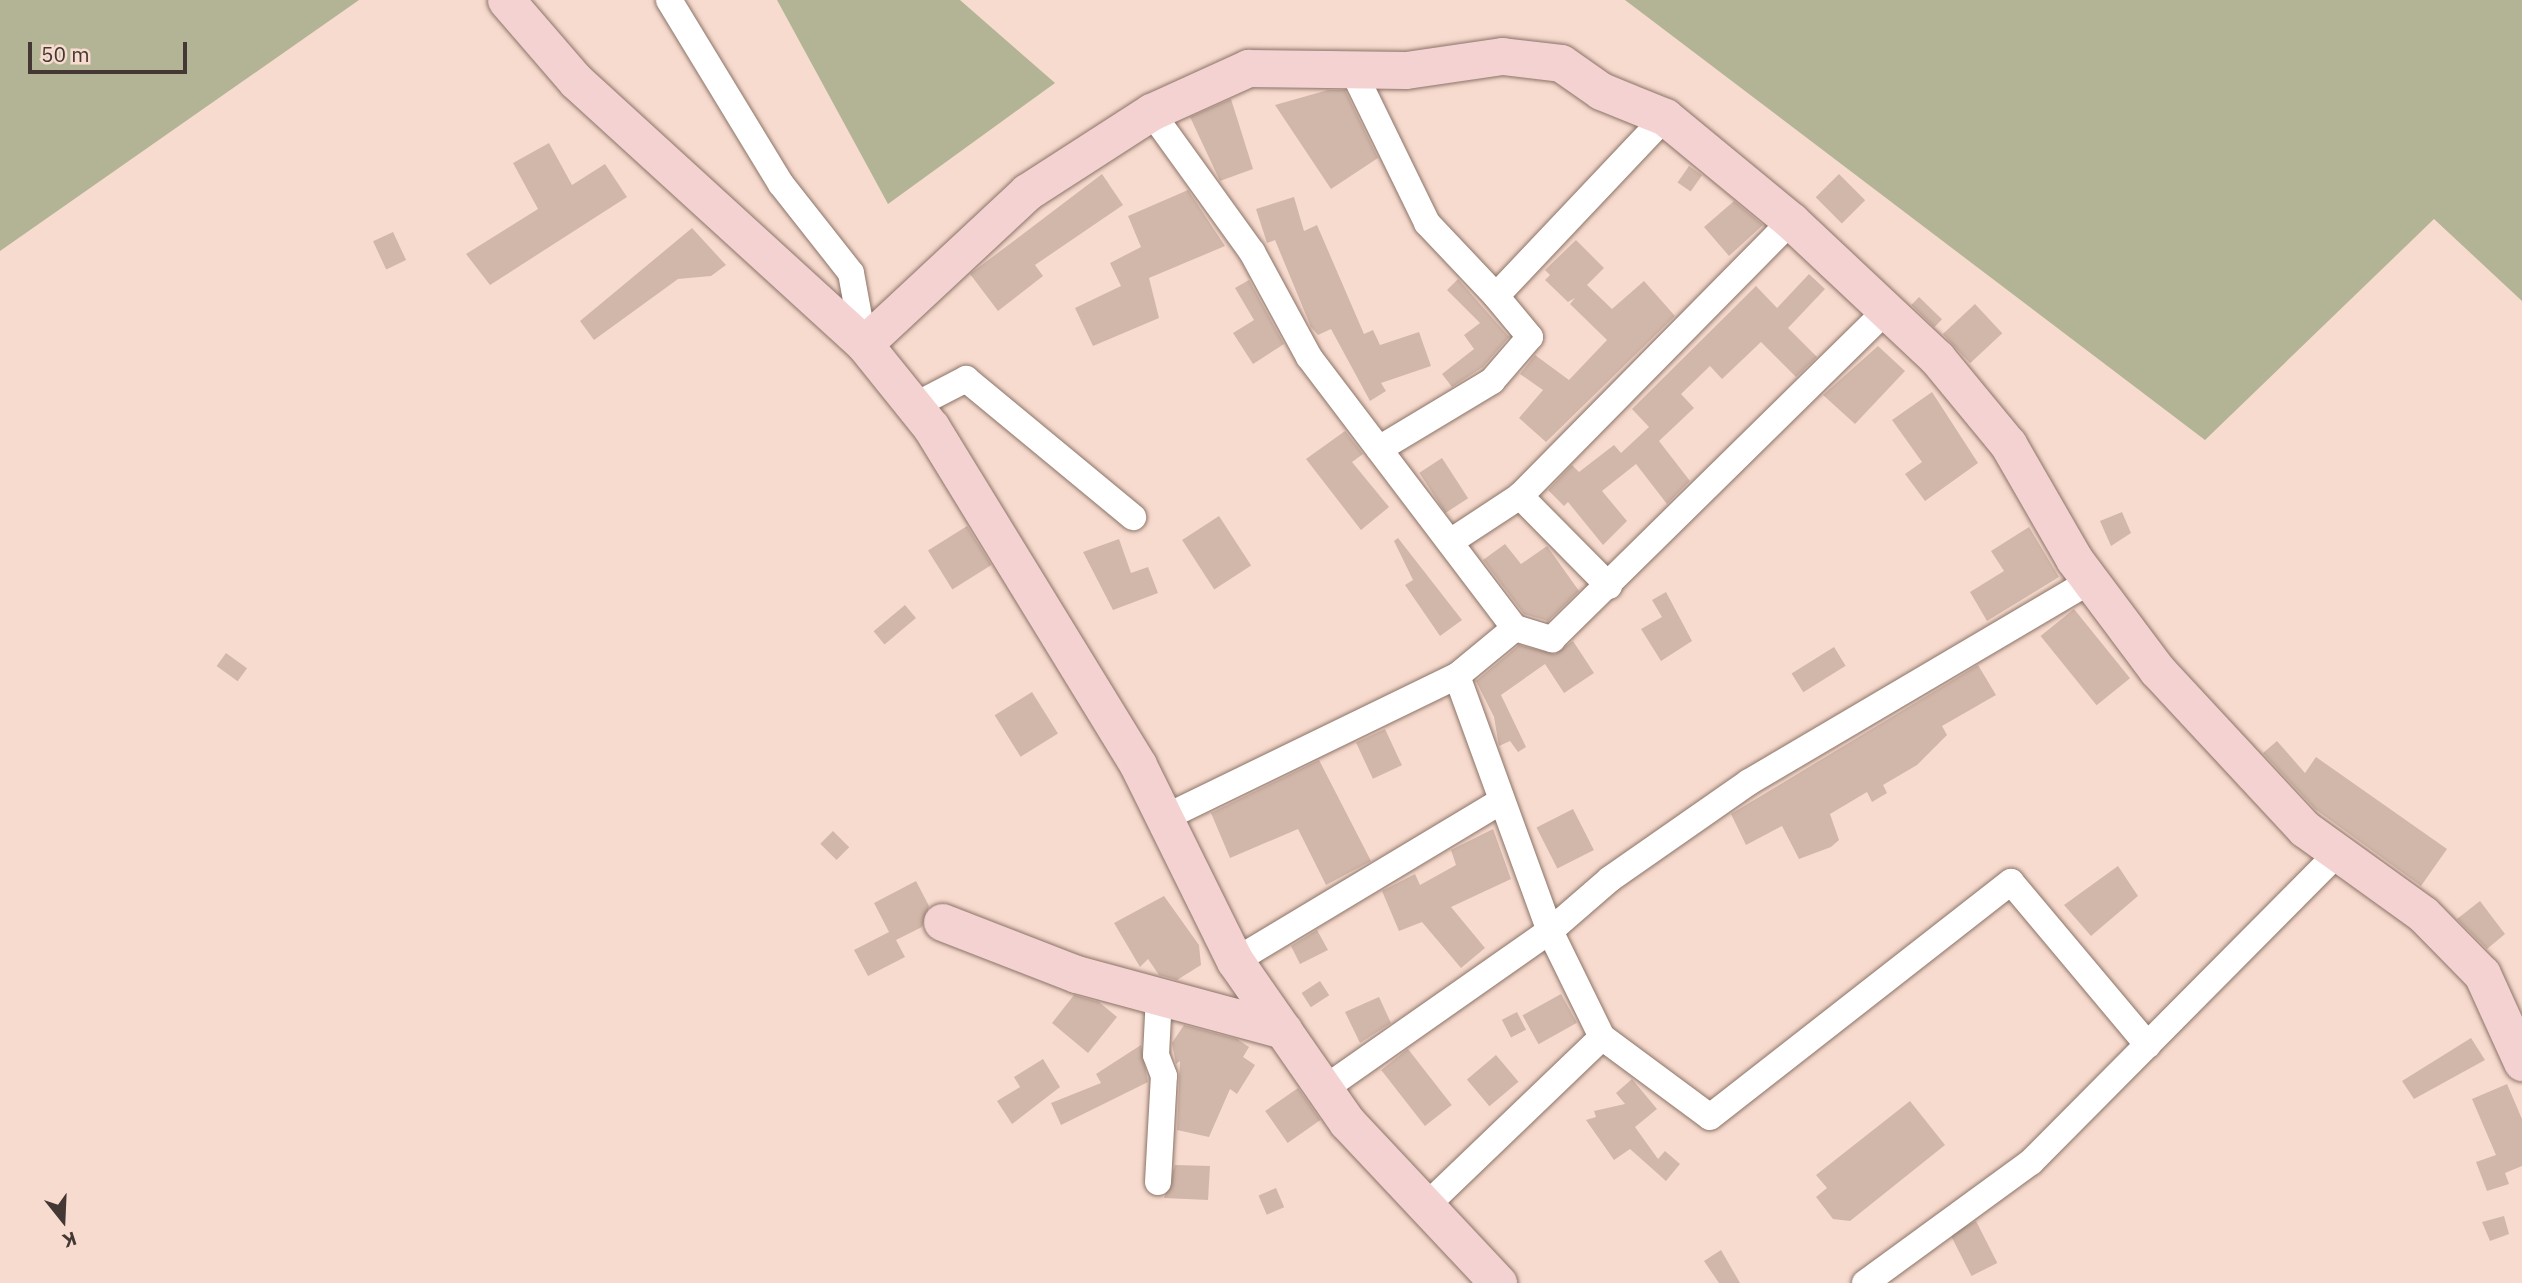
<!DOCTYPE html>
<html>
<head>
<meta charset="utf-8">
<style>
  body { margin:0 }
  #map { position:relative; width:2522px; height:1283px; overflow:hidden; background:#f7dbce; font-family:"IBM Plex Sans",sans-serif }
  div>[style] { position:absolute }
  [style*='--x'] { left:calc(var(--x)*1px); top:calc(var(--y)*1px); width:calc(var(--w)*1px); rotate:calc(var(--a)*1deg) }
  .green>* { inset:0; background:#b2b495 }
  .building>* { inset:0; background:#d1b7aa; transform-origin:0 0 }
  .roads { filter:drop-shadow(0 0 2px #8b7367) drop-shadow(0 0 2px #8b7367) }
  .street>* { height:26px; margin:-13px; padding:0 13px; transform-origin:13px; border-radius:13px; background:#fff }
  .secondary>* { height:37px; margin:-18.5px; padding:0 18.5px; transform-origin:18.5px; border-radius:18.5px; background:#f5d2d2 }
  span { translate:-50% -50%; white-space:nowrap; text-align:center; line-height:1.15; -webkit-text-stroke:6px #f7dbce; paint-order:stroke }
  .north { position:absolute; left:28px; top:1185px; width:70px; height:70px; -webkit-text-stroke:5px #f7dbce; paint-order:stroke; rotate:162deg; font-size:19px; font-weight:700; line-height:28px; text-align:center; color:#433833 }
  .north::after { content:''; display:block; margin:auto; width:24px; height:32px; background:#433833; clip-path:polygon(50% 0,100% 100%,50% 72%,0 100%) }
  .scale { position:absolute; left:28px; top:42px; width:159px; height:32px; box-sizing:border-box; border:4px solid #433833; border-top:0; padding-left:9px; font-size:21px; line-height:24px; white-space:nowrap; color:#433833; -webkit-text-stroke:5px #f7dbce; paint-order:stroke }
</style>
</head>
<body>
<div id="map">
  <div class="green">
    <i style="clip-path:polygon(0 0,359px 0,0 251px)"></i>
    <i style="clip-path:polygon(777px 0,960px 0,1055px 83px,888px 204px)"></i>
    <i style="clip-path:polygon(1625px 0,2522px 0,2522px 301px,2434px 219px,2205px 440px)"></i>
  </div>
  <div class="building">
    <i style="clip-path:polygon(1328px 90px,1345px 90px,1378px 158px,1331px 189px,1275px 105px)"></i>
    <i style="clip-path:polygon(1231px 99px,1253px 169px,1220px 181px,1190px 117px)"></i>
    <i style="clip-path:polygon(549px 143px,572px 185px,605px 164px,627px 197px,490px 285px,466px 254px,538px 209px,513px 163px)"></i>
    <i style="left:1689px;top:166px;width:16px;height:20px;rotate:35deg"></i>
    <i style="clip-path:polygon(1102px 174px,1123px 205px,1035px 265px,1043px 276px,998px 311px,970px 274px)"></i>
    <i style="left:1839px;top:174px;width:37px;height:33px;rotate:45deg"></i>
    <i style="clip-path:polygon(1188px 190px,1225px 246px,1149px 278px,1159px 318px,1093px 346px,1075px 308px,1121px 286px,1110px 263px,1141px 247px,1128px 216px)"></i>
    <i style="clip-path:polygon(1294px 197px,1304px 231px,1317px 225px,1364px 334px,1373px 330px,1380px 345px,1419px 332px,1431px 366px,1381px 383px,1386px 391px,1370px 401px,1331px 329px,1318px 335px,1311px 327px,1275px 240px,1267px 243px,1256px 209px)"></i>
    <i style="clip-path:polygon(1734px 201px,1763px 225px,1729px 256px,1704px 227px)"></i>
    <i style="clip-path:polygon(692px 228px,726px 265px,711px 276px,678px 279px,594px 340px,580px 321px)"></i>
    <i style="left:393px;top:232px;width:31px;height:22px;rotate:65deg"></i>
    <i style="clip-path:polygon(1576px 240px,1604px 268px,1587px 285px,1612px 309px,1644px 281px,1675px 316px,1546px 442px,1519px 418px,1543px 390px,1520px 374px,1535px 355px,1569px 380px,1607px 340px,1570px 304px,1575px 298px,1568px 302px,1545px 280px,1550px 275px,1545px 270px)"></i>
    <i style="clip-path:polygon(1809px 274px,1825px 289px,1788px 328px,1817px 357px,1796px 377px,1761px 342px,1722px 379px,1710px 366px,1681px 394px,1694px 408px,1659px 441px,1690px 481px,1667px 504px,1636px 464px,1602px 491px,1627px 521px,1603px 545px,1568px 502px,1564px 506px,1548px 490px,1572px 465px,1579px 472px,1614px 445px,1621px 453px,1649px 427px,1632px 409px,1756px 286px,1777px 308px)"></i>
    <i style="clip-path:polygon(1458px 279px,1509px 337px,1483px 367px,1452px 387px,1442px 374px,1474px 349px,1464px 335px,1480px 323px,1447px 290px)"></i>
    <i style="clip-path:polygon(1249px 280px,1284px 344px,1253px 364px,1233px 333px,1254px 320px,1235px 288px)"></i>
    <i style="left:1919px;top:297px;width:32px;height:11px;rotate:44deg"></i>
    <i style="left:1975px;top:304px;width:40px;height:44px;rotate:47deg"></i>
    <i style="clip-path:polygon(1878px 346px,1905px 371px,1855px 424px,1823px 395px)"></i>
    <i style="clip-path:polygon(1932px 392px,1978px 463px,1925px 501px,1905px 474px,1922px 462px,1892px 420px)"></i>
    <i style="clip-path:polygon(1345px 431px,1363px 454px,1352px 462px,1389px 507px,1361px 530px,1306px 459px)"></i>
    <i style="left:1442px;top:458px;width:48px;height:27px;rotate:57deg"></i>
    <i style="clip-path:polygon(2122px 512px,2131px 533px,2111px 546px,2100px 521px)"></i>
    <i style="left:1219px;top:516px;width:59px;height:44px;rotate:57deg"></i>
    <i style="left:967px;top:526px;width:46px;height:46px;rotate:58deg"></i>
    <i style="clip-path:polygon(2029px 527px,2059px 577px,1987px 621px,1970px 592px,2004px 571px,1991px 551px)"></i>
    <i style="clip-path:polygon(1398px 538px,1462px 620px,1440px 636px,1405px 585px,1413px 580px,1394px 541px)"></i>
    <i style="clip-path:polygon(1119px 539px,1131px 573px,1148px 567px,1158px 593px,1113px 610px,1083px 552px)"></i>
    <i style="clip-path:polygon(1505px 544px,1521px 564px,1547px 546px,1579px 591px,1548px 621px,1524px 614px,1483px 560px)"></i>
    <i style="clip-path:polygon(1666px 592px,1692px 641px,1661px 661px,1641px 629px,1662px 617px,1652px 600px)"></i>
    <i style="left:905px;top:605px;width:17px;height:41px;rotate:50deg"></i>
    <i style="left:2074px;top:609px;width:89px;height:43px;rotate:51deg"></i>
    <i style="clip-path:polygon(1573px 641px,1594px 673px,1564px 693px,1545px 664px,1501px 695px,1526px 747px,1518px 752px,1510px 741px,1499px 746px,1494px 717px,1476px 681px,1519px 645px,1555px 654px)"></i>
    <i style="left:1834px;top:647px;width:22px;height:50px;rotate:58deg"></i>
    <i style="left:226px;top:653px;width:26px;height:16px;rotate:36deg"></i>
    <i style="clip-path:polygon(1978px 665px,1996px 695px,1942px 726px,1947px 735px,1917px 765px,1883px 785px,1887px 793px,1872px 802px,1867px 792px,1830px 814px,1839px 840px,1831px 847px,1799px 859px,1782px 826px,1746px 845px,1731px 814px)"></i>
    <i style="left:1032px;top:692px;width:49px;height:44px;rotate:58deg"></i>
    <i style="left:1385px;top:729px;width:40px;height:32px;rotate:65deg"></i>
    <i style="clip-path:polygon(2277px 741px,2305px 773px,2316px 757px,2447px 849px,2421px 886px,2315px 809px,2263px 753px)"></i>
    <i style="clip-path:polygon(1319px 760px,1371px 861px,1326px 885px,1298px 829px,1230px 858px,1211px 813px)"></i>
    <i style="left:1573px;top:809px;width:46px;height:41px;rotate:63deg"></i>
    <i style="clip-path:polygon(1493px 829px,1511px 879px,1451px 907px,1485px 948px,1461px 968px,1422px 922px,1399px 931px,1382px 891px,1415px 874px,1420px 885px,1456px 865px,1451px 850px)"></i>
    <i style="left:833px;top:831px;width:23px;height:18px;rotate:45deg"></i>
    <i style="clip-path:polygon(2118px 866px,2138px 896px,2091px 936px,2064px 905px)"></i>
    <i style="clip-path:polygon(916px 881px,929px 906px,922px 927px,896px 940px,905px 957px,868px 976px,854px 950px,889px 932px,874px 903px)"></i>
    <i style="clip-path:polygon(1164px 896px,1199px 945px,1201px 965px,1177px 980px,1159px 975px,1148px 959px,1140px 967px,1114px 923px)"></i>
    <i style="clip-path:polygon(2480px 901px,2505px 934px,2487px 949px,2457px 919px)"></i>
    <i style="clip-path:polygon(1317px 930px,1328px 950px,1300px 964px,1291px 946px)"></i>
    <i style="left:1320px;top:981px;width:17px;height:22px;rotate:57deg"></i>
    <i style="left:1561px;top:994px;width:33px;height:44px;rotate:61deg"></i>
    <i style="clip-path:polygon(1074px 995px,1099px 1002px,1117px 1017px,1088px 1053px,1052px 1023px)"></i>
    <i style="clip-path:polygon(1379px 997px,1391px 1023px,1360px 1043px,1345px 1012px)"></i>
    <i style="left:1517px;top:1012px;width:20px;height:17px;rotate:63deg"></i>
    <i style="clip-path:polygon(1184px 1025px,1237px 1039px,1249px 1047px,1243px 1057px,1255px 1065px,1237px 1094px,1230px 1089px,1209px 1137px,1177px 1130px,1180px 1061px,1176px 1064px,1172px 1043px)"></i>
    <i style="clip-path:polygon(2471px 1038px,2485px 1060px,2414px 1099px,2402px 1081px)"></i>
    <i style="clip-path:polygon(1141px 1045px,1148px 1082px,1061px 1125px,1051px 1103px,1101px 1083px,1096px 1074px)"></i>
    <i style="left:1408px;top:1049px;width:71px;height:34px;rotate:52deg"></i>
    <i style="left:1496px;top:1055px;width:35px;height:38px;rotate:50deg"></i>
    <i style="clip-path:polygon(1043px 1059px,1060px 1087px,1012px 1124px,997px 1101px,1020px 1087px,1014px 1077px)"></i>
    <i style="clip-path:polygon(1632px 1079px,1657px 1109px,1635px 1127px,1658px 1159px,1665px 1151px,1680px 1164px,1666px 1181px,1630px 1149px,1614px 1160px,1586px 1120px,1596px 1117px,1594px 1111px,1625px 1104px,1616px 1093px)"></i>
    <i style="clip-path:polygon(2507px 1084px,2522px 1119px,2522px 1166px,2505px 1173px,2509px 1184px,2487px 1191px,2476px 1162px,2496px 1155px,2472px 1099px)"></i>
    <i style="left:1298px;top:1088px;width:39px;height:40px;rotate:55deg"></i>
    <i style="clip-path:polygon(1910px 1101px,1945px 1145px,1850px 1221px,1833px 1219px,1816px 1197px,1827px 1188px,1816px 1175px)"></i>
    <i style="clip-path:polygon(1175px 1165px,1210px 1166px,1208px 1200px,1164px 1198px)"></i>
    <i style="left:1276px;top:1188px;width:21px;height:19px;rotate:67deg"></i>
    <i style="clip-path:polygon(2504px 1216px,2509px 1234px,2490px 1241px,2482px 1222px)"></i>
    <i style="left:1976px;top:1221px;width:47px;height:29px;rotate:63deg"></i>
    <i style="clip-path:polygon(1721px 1250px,1740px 1283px,1719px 1283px,1704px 1261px)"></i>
  </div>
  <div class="roads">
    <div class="street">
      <i style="--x:669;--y:0;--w:215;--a:58.7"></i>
      <i style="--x:781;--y:184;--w:113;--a:51.8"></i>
      <i style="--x:851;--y:273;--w:72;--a:79.6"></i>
      <i style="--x:1352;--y:69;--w:171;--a:64"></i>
      <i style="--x:1427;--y:223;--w:100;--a:46.6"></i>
      <i style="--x:1496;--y:296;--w:246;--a:-46.6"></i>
      <i style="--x:1151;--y:112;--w:173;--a:54.2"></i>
      <i style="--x:1252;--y:252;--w:119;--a:61.5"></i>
      <i style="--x:1309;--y:357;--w:340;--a:52.8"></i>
      <i style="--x:1515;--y:628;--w:75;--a:140.4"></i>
      <i style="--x:1457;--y:676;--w:271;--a:70"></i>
      <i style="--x:1550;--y:931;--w:79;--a:-40.9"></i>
      <i style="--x:1610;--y:879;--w:169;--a:-34.9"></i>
      <i style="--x:1749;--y:782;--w:396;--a:-30.5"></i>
      <i style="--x:914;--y:406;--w:59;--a:-27.4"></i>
      <i style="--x:966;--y:379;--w:217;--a:39.6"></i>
      <i style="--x:1379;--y:449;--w:132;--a:-31"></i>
      <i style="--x:1492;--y:381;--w:58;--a:-49.2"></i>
      <i style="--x:1530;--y:337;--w:53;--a:-129.7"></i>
      <i style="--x:1450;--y:542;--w:84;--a:-33.3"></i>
      <i style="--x:1609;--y:586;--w:127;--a:-134.7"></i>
      <i style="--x:1520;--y:496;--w:386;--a:-45.4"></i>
      <i style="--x:1515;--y:628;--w:39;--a:17"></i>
      <i style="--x:1552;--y:639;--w:470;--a:-44.5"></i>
      <i style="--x:1162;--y:819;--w:328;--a:-25.9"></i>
      <i style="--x:1235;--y:961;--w:309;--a:-31"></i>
      <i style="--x:1324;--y:1089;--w:276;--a:-35"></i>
      <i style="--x:1550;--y:931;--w:118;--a:63.9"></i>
      <i style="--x:1602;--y:1037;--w:134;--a:36.5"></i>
      <i style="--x:1710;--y:1117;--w:382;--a:-38"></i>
      <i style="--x:2011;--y:882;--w:213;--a:50"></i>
      <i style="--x:1158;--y:1182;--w:106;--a:-86.8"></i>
      <i style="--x:1164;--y:1076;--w:22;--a:-111"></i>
      <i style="--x:1156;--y:1055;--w:59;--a:-87.1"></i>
      <i style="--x:1426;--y:1206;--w:244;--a:-43.8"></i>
      <i style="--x:1865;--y:1283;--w:205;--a:-36.1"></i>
      <i style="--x:2031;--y:1162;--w:437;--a:-45.2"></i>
    </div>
    <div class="secondary">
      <i style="--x:506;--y:0;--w:107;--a:49.2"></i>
      <i style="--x:576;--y:81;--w:390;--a:42.4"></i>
      <i style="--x:864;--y:344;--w:107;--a:51.1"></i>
      <i style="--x:931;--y:427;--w:396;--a:58.5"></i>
      <i style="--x:1138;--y:765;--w:219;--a:63.7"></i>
      <i style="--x:1235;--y:961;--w:196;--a:55.2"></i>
      <i style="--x:1347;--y:1122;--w:221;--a:46.8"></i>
      <i style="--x:864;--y:344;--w:223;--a:-43"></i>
      <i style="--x:1027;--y:192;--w:148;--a:-32.8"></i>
      <i style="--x:1151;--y:112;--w:107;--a:-24.4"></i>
      <i style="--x:1248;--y:68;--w:158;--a:0.7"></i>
      <i style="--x:1406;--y:70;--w:97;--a:-8.3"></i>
      <i style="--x:1502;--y:56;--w:59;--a:6.8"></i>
      <i style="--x:1561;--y:63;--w:49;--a:35"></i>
      <i style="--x:1601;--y:91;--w:69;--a:22.1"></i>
      <i style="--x:1665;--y:117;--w:163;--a:39.5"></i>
      <i style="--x:1791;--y:221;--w:200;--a:43.2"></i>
      <i style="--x:1937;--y:358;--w:112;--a:50.5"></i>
      <i style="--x:2008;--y:444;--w:133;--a:60.1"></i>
      <i style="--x:2074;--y:559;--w:139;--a:53.2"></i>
      <i style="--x:2157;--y:670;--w:217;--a:47.1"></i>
      <i style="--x:2305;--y:829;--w:145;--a:35.8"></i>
      <i style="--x:2423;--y:914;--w:84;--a:45.5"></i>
      <i style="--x:2482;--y:974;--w:97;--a:65.6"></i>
      <i style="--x:942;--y:922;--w:144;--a:21.2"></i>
      <i style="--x:1076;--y:974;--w:215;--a:15.1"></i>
    </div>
  </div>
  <div class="north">K</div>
  <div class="scale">50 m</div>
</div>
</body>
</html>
